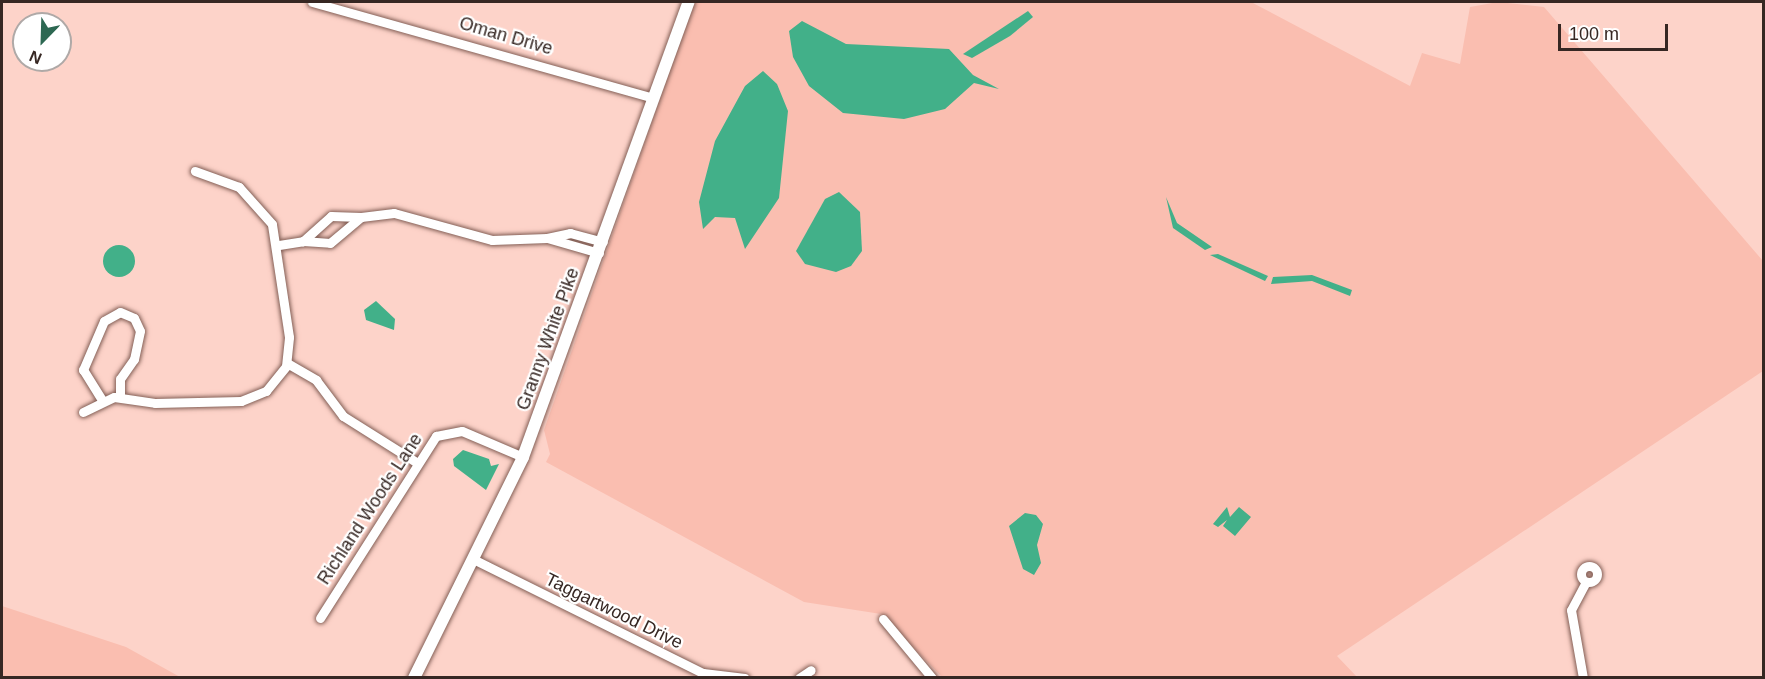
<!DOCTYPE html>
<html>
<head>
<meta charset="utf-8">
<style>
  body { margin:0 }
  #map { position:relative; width:1765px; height:679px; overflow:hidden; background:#fdd3c9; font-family:Helvetica,sans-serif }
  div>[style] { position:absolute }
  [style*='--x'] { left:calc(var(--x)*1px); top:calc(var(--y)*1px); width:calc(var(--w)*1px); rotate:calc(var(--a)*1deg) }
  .green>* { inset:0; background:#fabeb0 }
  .water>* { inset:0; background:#42b089 }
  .round { border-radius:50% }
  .roads { filter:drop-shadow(0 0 2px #835f56) drop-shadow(0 0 2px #835f56) }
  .minor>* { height:9px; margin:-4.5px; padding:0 4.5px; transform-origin:4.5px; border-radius:4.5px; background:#fff }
  .minor>.ring { margin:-4.5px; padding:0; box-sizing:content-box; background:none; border:9px solid #fff; border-radius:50% }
  .secondary>* { height:12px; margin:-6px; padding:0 6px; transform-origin:6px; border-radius:6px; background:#fff }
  span { translate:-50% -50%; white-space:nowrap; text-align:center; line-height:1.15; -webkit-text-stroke:4.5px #fff; paint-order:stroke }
  .street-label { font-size:18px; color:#362723 }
  .frame { position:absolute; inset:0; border:3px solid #362723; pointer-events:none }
  .north { position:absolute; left:12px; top:12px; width:60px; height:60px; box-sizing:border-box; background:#fff; border:2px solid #afa9a7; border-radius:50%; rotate:203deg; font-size:16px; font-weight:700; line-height:24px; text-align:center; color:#362723 }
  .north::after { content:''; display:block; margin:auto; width:21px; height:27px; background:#2d6852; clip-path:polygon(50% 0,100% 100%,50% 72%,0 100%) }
  .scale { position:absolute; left:1558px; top:24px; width:110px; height:27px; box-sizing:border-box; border:3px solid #362723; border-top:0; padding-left:8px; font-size:18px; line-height:21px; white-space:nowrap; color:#362723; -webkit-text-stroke:4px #fff; paint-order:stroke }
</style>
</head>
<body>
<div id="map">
  <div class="green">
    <i style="clip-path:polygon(694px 2px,1251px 2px,1410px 86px,1422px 53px,1460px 64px,1470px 7px,1498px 2px,1544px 7px,1763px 261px,1763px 371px,1337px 656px,1357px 677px,942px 677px,881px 614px,804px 602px,546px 462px,550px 454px,544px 430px)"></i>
    <i style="clip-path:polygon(2px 606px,126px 647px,180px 677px,2px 677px)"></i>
  </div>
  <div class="water">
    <i style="clip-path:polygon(1028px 11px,1033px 17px,1010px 36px,972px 58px,963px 54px)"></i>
    <i style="clip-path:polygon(802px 21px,846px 44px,949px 49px,973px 75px,999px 89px,974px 83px,945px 109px,904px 119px,843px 113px,809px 86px,793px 57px,789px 31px)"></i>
    <i style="clip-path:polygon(763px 71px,777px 84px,788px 111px,779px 198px,745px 249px,735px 218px,715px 217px,703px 229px,699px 202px,715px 141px,745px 86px)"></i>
    <i style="clip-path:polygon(839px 192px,860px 212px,862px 251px,851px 266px,836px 272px,805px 264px,796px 251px,825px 199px)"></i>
    <i style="clip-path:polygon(1166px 197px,1177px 223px,1212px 247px,1205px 250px,1173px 228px)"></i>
    <i class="round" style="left:103px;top:245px;width:32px;height:32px"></i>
    <i style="clip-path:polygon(1218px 254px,1268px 276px,1265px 281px,1210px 255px)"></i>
    <i style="clip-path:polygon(1312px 275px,1352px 290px,1350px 296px,1312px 281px,1271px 284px,1273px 277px)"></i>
    <i style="clip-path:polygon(376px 301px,395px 319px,394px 330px,366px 320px,364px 310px)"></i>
    <i style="clip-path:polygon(463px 450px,489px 459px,491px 466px,499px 464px,486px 490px,454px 466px,453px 459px)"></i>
    <i style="clip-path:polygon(1227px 507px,1230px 517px,1239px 507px,1251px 517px,1235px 536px,1223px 526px,1227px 520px,1218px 527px,1213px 524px)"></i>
    <i style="clip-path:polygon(1025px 513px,1036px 515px,1043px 524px,1037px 545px,1041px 563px,1034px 575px,1023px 569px,1009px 526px)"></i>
  </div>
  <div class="roads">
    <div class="minor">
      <i style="--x:312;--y:2;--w:355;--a:15.7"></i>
      <i style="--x:361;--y:217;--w:30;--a:-178"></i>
      <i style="--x:331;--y:216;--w:38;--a:138"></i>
      <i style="--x:303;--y:241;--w:27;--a:4"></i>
      <i style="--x:330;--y:243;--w:40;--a:-40"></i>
      <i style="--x:361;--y:217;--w:33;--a:-7"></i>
      <i style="--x:394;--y:213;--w:102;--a:15.4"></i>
      <i style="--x:492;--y:240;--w:55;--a:-2.1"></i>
      <i style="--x:279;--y:245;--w:24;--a:-9"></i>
      <i style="--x:599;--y:253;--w:54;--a:-163.9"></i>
      <i style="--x:547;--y:238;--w:24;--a:-12"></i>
      <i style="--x:570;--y:233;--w:34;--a:15"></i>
      <i style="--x:287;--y:363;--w:34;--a:30"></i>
      <i style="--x:316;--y:380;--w:45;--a:53.1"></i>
      <i style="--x:343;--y:416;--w:86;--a:32.2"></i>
      <i style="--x:102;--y:400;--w:36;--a:-122"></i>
      <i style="--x:83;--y:370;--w:53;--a:-66.8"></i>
      <i style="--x:104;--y:321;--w:18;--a:-29"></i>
      <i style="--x:120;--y:312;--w:15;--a:23"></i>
      <i style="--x:134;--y:318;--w:14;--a:65"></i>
      <i style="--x:140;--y:331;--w:29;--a:102"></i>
      <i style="--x:134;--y:359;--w:24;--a:125"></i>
      <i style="--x:120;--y:379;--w:18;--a:90"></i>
      <i style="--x:83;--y:412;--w:34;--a:-26"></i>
      <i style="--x:114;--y:397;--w:41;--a:8.3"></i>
      <i style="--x:155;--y:403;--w:86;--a:-1.3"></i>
      <i style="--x:241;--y:401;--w:27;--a:-22"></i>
      <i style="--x:266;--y:391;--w:32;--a:-51"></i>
      <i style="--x:286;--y:366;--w:29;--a:-84"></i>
      <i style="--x:289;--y:337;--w:114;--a:-98.6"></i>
      <i style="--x:272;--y:224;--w:50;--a:-131.7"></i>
      <i style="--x:239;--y:187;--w:47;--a:-160"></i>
      <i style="--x:473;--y:559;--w:257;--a:26.4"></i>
      <i style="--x:703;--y:673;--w:42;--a:6.8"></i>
      <i class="ring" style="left:1581px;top:566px;width:7px;height:7px"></i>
      <i style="--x:320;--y:618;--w:216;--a:-57.5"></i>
      <i style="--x:436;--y:436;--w:26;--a:-11"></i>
      <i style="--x:462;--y:431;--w:66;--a:23.1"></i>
      <i style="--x:883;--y:619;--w:77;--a:50.3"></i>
      <i style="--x:799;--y:678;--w:14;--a:-34"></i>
      <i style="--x:1583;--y:678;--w:69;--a:-100"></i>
      <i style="--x:1571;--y:610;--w:32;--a:-62"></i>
    </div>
    <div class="secondary">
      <i style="--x:414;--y:678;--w:246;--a:-63.7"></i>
      <i style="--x:523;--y:457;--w:484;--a:-70"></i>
    </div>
  </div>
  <div class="street-label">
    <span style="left:506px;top:36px;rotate:16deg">Oman Drive</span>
    <span style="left:548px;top:339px;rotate:-70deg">Granny White Pike</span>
    <span style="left:370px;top:509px;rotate:-57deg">Richland Woods Lane</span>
    <span style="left:614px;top:611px;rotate:26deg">Taggartwood Drive</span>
  </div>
  <div class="frame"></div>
  <div class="north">N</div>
  <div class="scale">100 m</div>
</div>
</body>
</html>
